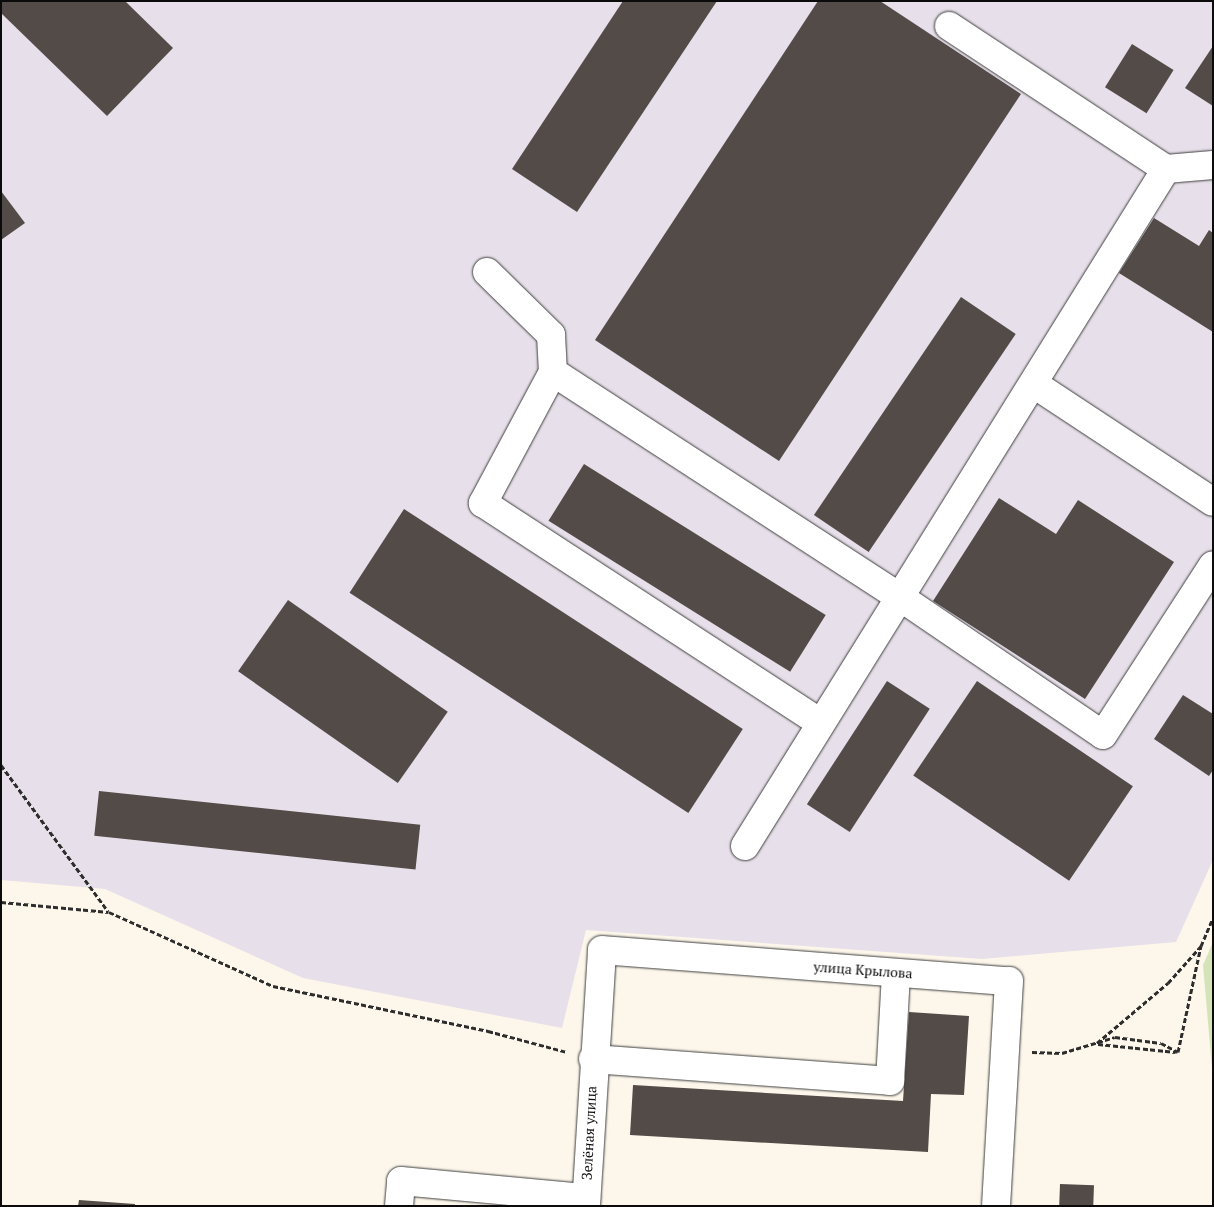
<!DOCTYPE html>
<html>
<head>
<meta charset="utf-8">
<style>
  body { margin:0 }
  #map { position:relative; width:1214px; height:1207px; overflow:hidden; background:#fdf7eb; font-family:"PT Serif",serif }
  div>[style] { position:absolute }
  [style*='--x'] { left:calc(var(--x)*1px); top:calc(var(--y)*1px); width:calc(var(--w)*1px); rotate:calc(var(--a)*1deg) }
  .industrial>* { inset:0; background:#e7dfe9 }
  .green>* { inset:0; background:#d4e4b8 }
  .building>* { inset:0; background:#524b48; transform-origin:0 0 }
  .path>* { height:3px; margin-top:-1.5px; transform-origin:0; background:repeating-linear-gradient(90deg,#2d2d2d 0 5px,transparent 0 7.5px) }
  .roads { filter:drop-shadow(0 0 1px #3e3e3e) drop-shadow(0 0 1px #3e3e3e) }
  .minor>* { height:28px; margin:-14px; padding:0 14px; transform-origin:14px; border-radius:14px; background:#fff }
  span { translate:-50% -50%; white-space:nowrap; text-align:center; line-height:1.15; -webkit-text-stroke:5px #fff; paint-order:stroke }
  .street-label { font-size:14px; color:#0b0b0b }
  .frame { position:absolute; inset:0; border:2px solid #0b0b0b; pointer-events:none }
</style>
</head>
<body>
<div id="map">
  <div class="industrial">
    <i style="clip-path:polygon(1px 1px,1213px 1px,1213px 860px,1176px 942px,982px 959px,586px 930px,562px 1028px,303px 978px,105px 889px,1px 880px)"></i>
  </div>
  <div class="green">
    <i style="clip-path:polygon(1213px 942px,1213px 1080px,1203px 965px)"></i>
  </div>
  <div class="building">
    <i style="clip-path:polygon(1px 1px,125px 1px,173px 48px,107px 116px,1px 13px)"></i>
    <i style="clip-path:polygon(623px 1px,717px 1px,577px 212px,512px 169px)"></i>
    <i style="clip-path:polygon(818px 1px,880px 1px,1021px 94px,779px 461px,595px 340px)"></i>
    <i style="left:1132px;top:44px;width:49px;height:51px;rotate:32deg"></i>
    <i style="clip-path:polygon(1213px 46px,1213px 106px,1185px 88px)"></i>
    <i style="clip-path:polygon(1px 191px,25px 223px,1px 240px)"></i>
    <i style="clip-path:polygon(1154px 218px,1199px 246px,1209px 230px,1213px 233px,1213px 332px,1119px 273px)"></i>
    <i style="left:961px;top:297px;width:66px;height:263px;rotate:34deg"></i>
    <i style="left:584px;top:464px;width:285px;height:67px;rotate:32deg"></i>
    <i style="clip-path:polygon(999px 498px,1056px 534px,1078px 500px,1174px 562px,1085px 699px,933px 601px)"></i>
    <i style="left:404px;top:509px;width:404px;height:100px;rotate:33deg"></i>
    <i style="left:288px;top:600px;width:195px;height:87px;rotate:35deg"></i>
    <i style="left:887px;top:681px;width:51px;height:147px;rotate:33deg"></i>
    <i style="left:977px;top:681px;width:188px;height:114px;rotate:34deg"></i>
    <i style="clip-path:polygon(1183px 695px,1213px 714px,1213px 770px,1209px 776px,1154px 739px)"></i>
    <i style="left:99px;top:791px;width:323px;height:45px;rotate:6deg"></i>
    <i style="clip-path:polygon(909px 1012px,969px 1016px,964px 1095px,931px 1094px,928px 1152px,630px 1135px,633px 1085px,903px 1101px)"></i>
    <i style="left:1060px;top:1184px;width:34px;height:22px;rotate:2deg"></i>
    <i style="clip-path:polygon(79px 1200px,135px 1204px,135px 1206px,78px 1206px)"></i>
  </div>
  <div class="path">
    <i style="--x:1;--y:765;--w:181;--a:53.8"></i>
    <i style="--x:1;--y:902;--w:108;--a:5.3"></i>
    <i style="--x:109;--y:912;--w:180;--a:24.3"></i>
    <i style="--x:273;--y:986;--w:220;--a:11.8"></i>
    <i style="--x:488;--y:1031;--w:82;--a:14.9"></i>
    <i style="--x:1097;--y:1043;--w:93;--a:-40.2"></i>
    <i style="--x:1168;--y:983;--w:50;--a:-48.3"></i>
    <i style="--x:1098;--y:1044;--w:78;--a:5.9"></i>
    <i style="--x:1032;--y:1052;--w:30;--a:2"></i>
    <i style="--x:1062;--y:1053;--w:55;--a:-16.8"></i>
    <i style="--x:1115;--y:1037;--w:46;--a:7.4"></i>
    <i style="--x:1161;--y:1043;--w:19;--a:28"></i>
    <i style="--x:1178;--y:1052;--w:108;--a:-77.8"></i>
    <i style="--x:1201;--y:946;--w:30;--a:-67"></i>
  </div>
  <div class="roads">
    <div class="minor">
      <i style="--x:949;--y:26;--w:260;--a:33.4"></i>
      <i style="--x:487;--y:272;--w:90;--a:44.5"></i>
      <i style="--x:551;--y:335;--w:37;--a:87"></i>
      <i style="--x:553;--y:372;--w:149;--a:118.1"></i>
      <i style="--x:483;--y:503;--w:403;--a:33.1"></i>
      <i style="--x:553;--y:372;--w:414;--a:33"></i>
      <i style="--x:900;--y:597;--w:245;--a:34.2"></i>
      <i style="--x:1103;--y:735;--w:202;--a:-57.1"></i>
      <i style="--x:1034;--y:384;--w:214;--a:33.4"></i>
      <i style="--x:745;--y:846;--w:797;--a:-58.12"></i>
      <i style="--x:1166;--y:169;--w:47;--a:-4.9"></i>
      <i style="--x:593;--y:1059;--w:298;--a:4.2"></i>
      <i style="--x:890;--y:1081;--w:108;--a:-86.8"></i>
      <i style="--x:399;--y:1206;--w:25;--a:-85"></i>
      <i style="--x:401;--y:1181;--w:186;--a:5.3"></i>
      <i style="--x:586;--y:1206;--w:256;--a:-86.4"></i>
      <i style="--x:602;--y:950;--w:408;--a:4.4"></i>
      <i style="--x:1009;--y:981;--w:225;--a:93.3"></i>
    </div>
  </div>
  <div class="street-label">
    <span style="left:863px;top:970px;rotate:4deg">улица Крылова</span>
    <span style="left:589px;top:1133px;rotate:-87deg">Зелёная улица</span>
  </div>
  <div class="frame"></div>
</div>
</body>
</html>
